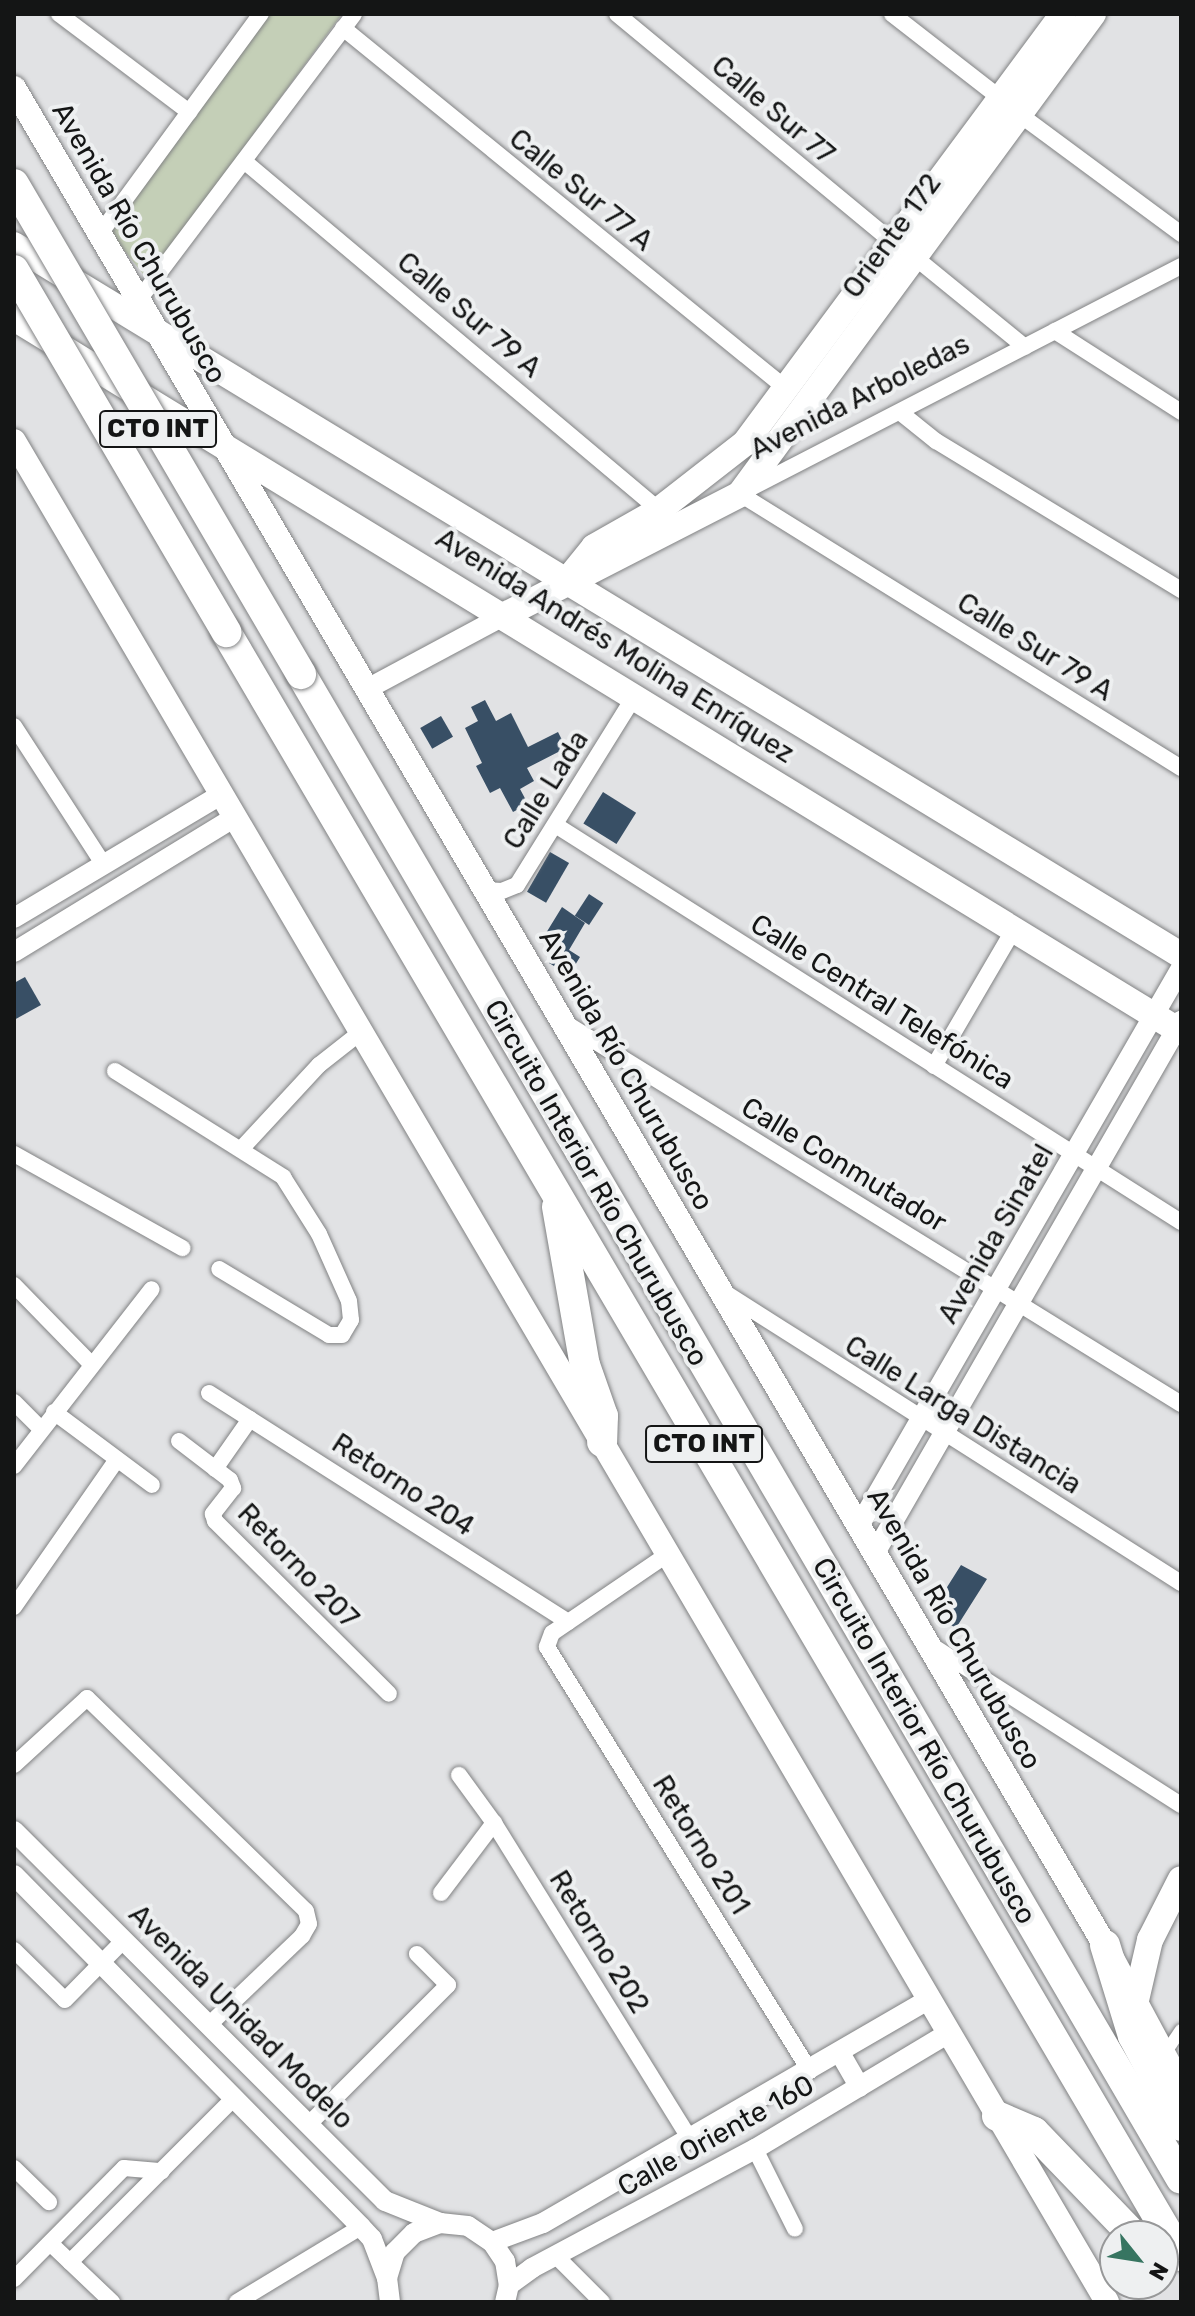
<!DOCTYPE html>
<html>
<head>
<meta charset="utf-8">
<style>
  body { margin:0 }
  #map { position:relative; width:1195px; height:2316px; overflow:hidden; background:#e1e2e4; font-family:Rubik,sans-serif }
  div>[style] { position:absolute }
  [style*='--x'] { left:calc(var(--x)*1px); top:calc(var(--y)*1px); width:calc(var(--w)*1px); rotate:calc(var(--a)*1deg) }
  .green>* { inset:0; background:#c4cfb7 }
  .building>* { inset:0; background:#384f65; transform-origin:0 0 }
  .roads { filter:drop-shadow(0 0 2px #818283) drop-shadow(0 0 2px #818283) }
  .pedestrian>* { height:12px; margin:-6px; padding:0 6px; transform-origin:6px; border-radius:6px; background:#fff }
  .minor>* { height:16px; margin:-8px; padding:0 8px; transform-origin:8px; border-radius:8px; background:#fff }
  .tertiary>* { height:20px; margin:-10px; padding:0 10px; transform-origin:10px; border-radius:10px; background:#fff }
  .secondary>* { height:24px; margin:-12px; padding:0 12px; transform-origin:12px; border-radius:12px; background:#fff }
  .primary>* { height:26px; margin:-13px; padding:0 13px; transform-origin:13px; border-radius:13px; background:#fff }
  .motorway>* { height:30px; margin:-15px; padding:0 15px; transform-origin:15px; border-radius:15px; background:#fff }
  .bridges { filter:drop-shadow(0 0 2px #818283) drop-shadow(0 0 2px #818283) }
  .motorway-bridge>* { height:30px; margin:-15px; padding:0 15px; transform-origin:15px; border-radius:15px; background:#fff }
  span { translate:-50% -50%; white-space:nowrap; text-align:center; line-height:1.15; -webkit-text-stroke:8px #eef0f1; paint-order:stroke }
  .shield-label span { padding:2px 6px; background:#eef0f1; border:2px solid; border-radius:6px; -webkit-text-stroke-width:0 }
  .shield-label { font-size:26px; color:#141515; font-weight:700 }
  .street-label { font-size:28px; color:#141515 }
  .frame { position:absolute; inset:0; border:16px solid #141515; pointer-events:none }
  .north { position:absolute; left:1099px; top:2220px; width:80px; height:80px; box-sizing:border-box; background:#eef0f1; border:2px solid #979899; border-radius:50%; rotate:120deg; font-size:22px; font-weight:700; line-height:32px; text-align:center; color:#141515 }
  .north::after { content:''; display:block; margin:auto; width:28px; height:36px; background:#377561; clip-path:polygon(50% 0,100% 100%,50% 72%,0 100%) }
</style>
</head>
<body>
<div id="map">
  <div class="green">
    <i style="clip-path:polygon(267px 14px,342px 14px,147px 279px,107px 229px)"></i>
  </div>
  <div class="building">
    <i style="clip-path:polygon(485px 700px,496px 721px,511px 713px,528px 747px,558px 732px,566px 748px,527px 768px,534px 781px,520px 789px,528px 804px,513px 812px,500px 788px,490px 793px,476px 766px,482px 763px,465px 728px,478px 721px,471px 707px)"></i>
    <i style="left:441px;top:716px;width:24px;height:24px;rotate:60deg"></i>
    <i style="left:603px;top:792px;width:39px;height:37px;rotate:32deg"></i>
    <i style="left:550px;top:852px;width:22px;height:46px;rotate:30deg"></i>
    <i style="left:589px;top:894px;width:17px;height:26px;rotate:33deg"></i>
    <i style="clip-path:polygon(562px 907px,585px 923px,569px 950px,580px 957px,569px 975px,549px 963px,559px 947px,543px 938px)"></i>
    <i style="clip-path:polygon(25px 977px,41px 1005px,14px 1020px,14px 983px)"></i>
    <i style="clip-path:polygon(961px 1565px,987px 1579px,956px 1628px,939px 1618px,944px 1608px,937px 1603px)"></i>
  </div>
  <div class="roads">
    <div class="pedestrian">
      <i style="--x:1164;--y:2055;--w:30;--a:-56"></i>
    </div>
    <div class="minor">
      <i style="--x:59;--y:14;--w:163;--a:37"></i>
      <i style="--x:617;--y:14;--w:362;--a:39.6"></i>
      <i style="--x:892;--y:14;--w:138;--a:37.9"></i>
      <i style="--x:343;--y:28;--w:574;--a:39.13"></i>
      <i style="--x:1019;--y:114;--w:202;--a:36.5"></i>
      <i style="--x:244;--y:161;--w:542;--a:40.06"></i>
      <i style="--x:99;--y:235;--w:274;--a:-53.8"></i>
      <i style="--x:917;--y:259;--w:139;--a:39.2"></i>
      <i style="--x:138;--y:301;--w:359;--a:-53"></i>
      <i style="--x:1055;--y:331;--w:150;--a:32.7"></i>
      <i style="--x:901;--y:413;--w:45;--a:38.7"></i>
      <i style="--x:936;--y:441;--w:287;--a:31.3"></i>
      <i style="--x:749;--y:489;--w:486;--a:-27.3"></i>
      <i style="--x:740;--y:494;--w:519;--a:31.85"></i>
      <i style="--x:14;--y:726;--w:166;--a:57.1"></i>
      <i style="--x:557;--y:826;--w:739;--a:32.4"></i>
      <i style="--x:485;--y:890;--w:17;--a:3"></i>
      <i style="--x:502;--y:891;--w:16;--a:-22"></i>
      <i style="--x:517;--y:885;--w:225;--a:-58.1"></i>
      <i style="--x:567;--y:1024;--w:722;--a:31.75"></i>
      <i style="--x:934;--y:1066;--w:156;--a:-59.7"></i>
      <i style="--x:115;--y:1071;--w:199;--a:32.2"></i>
      <i style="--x:283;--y:1177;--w:67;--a:57.7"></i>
      <i style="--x:319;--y:1234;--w:73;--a:65.9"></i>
      <i style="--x:349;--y:1301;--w:19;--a:84"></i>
      <i style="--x:351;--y:1320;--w:17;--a:121"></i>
      <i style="--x:342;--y:1335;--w:13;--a:180"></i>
      <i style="--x:329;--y:1335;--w:128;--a:-149"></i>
      <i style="--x:243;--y:1147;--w:112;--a:-47.2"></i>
      <i style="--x:319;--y:1065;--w:53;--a:-38.2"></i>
      <i style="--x:14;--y:1154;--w:193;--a:29.2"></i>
      <i style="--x:14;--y:1285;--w:109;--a:45.7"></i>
      <i style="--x:727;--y:1294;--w:538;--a:32.48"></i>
      <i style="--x:209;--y:1393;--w:426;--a:32.5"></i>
      <i style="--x:14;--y:1402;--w:38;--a:45"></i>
      <i style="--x:54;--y:1412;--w:122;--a:36.7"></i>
      <i style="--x:179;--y:1441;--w:64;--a:37.4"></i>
      <i style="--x:230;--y:1480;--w:9;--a:69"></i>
      <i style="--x:233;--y:1488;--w:33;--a:128"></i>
      <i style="--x:213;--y:1514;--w:7;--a:74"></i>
      <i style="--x:215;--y:1521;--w:245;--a:44.8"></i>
      <i style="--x:14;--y:1466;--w:224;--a:-52.1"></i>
      <i style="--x:215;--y:1469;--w:61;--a:-55"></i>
      <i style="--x:668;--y:1554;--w:140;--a:145.7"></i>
      <i style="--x:552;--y:1633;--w:15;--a:110"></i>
      <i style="--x:547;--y:1647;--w:499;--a:58.2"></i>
      <i style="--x:14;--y:1607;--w:177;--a:-55.1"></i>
      <i style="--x:934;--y:1647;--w:293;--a:32.6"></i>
      <i style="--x:14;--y:1765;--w:99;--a:-42.5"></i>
      <i style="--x:87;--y:1698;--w:305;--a:44.2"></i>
      <i style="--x:306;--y:1911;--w:13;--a:77"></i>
      <i style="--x:309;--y:1924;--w:14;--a:120"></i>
      <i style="--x:302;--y:1936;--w:129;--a:136.3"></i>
      <i style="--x:459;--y:1775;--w:59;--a:53.9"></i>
      <i style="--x:494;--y:1823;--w:372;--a:58.2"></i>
      <i style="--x:441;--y:1893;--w:88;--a:-52.9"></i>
      <i style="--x:14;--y:1950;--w:71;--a:44.4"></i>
      <i style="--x:65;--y:2000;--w:84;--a:-45.5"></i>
      <i style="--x:308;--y:2125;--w:198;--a:-45"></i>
      <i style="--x:448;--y:1985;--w:44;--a:-135"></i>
      <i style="--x:755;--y:2149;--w:89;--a:63.4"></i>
      <i style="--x:14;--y:2168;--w:49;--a:44.2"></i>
      <i style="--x:50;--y:2243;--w:86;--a:43.6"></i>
      <i style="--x:556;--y:2256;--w:65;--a:45"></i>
      <i style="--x:70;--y:2262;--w:233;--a:-45"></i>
      <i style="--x:14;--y:2279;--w:156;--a:-45.3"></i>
      <i style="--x:124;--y:2168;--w:38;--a:5"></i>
      <i style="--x:237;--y:2302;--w:145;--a:-31.2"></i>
    </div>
    <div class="tertiary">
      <i style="--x:367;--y:689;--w:157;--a:-28.2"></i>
      <i style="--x:14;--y:918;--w:242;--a:-30.8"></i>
      <i style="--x:14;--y:952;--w:259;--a:-31.4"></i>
      <i style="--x:859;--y:1526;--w:644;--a:-60.01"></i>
      <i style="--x:875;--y:1553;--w:614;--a:-60.09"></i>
      <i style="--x:14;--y:1831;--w:524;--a:44.92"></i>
      <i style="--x:385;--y:2201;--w:59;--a:21.8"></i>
      <i style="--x:14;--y:1875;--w:494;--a:45.4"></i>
      <i style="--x:361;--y:2227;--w:16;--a:47"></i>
      <i style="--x:372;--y:2239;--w:42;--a:69"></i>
      <i style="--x:840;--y:2053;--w:39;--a:60"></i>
      <i style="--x:492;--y:2242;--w:54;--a:-20.4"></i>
      <i style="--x:543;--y:2223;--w:446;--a:-30.1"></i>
      <i style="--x:509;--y:2285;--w:29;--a:-36"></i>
      <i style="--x:532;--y:2268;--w:253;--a:-28.1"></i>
      <i style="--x:755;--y:2149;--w:226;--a:-30.9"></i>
      <i style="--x:390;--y:2302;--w:24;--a:-97"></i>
      <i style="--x:387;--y:2278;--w:27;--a:-73"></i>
      <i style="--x:395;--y:2252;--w:27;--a:-45"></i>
      <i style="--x:414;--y:2233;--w:28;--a:-21"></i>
      <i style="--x:440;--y:2223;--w:28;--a:6"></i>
      <i style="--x:468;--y:2226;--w:29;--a:34"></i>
      <i style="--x:492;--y:2242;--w:23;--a:56"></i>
      <i style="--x:505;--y:2261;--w:24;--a:81"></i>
      <i style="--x:509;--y:2285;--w:17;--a:103"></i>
    </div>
    <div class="secondary">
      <i style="--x:14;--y:88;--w:2154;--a:59.57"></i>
      <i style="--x:1105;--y:1945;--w:160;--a:61.7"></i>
      <i style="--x:14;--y:441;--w:2158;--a:59.57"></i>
    </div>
    <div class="primary">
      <i style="--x:14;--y:245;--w:1366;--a:31.32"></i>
      <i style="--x:14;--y:318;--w:1368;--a:31.46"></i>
      <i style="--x:570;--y:577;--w:38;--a:-51"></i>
      <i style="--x:594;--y:547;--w:75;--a:-29.6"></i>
      <i style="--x:659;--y:510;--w:109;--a:-37.9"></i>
      <i style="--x:745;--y:443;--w:534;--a:-53.45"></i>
      <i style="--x:505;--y:615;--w:264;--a:-27.2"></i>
      <i style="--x:740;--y:494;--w:596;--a:-53.67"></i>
      <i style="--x:1136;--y:2000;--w:62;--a:-76.9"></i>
      <i style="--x:1150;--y:1940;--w:68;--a:-63.1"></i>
    </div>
    <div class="motorway">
      <i style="--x:226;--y:632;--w:1884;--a:59.54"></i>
      <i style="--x:301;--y:674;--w:1743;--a:59.68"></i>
      <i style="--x:557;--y:1207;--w:160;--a:80"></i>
      <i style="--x:585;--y:1365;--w:54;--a:70.6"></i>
      <i style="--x:603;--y:1416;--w:26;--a:92"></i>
      <i style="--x:1105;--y:1945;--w:95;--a:72.9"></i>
      <i style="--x:1133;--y:2036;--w:102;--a:61.9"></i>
      <i style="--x:997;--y:2116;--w:40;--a:23.4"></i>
      <i style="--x:1034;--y:2132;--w:144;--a:46.1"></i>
    </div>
  </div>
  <div class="bridges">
    <div class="motorway-bridge">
      <i style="--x:14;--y:184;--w:568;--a:59.64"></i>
      <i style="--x:14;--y:270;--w:420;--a:59.6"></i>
    </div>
  </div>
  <div class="shield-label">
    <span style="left:158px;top:429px">CTO INT</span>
    <span style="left:704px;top:1444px">CTO INT</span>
  </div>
  <div class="street-label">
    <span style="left:773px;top:110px;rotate:40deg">Calle Sur 77</span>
    <span style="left:581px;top:190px;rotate:39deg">Calle Sur 77 A</span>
    <span style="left:892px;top:236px;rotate:-54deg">Oriente 172</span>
    <span style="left:139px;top:243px;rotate:60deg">Avenida Río Churubusco</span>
    <span style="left:469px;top:315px;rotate:40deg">Calle Sur 79 A</span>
    <span style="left:860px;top:397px;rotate:-27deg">Avenida Arboledas</span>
    <span style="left:615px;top:646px;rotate:32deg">Avenida Andrés Molina Enríquez</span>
    <span style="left:1035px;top:647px;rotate:32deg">Calle Sur 79 A</span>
    <span style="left:546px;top:790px;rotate:-58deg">Calle Lada</span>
    <span style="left:882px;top:1002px;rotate:32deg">Calle Central Telefónica</span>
    <span style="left:626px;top:1070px;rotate:60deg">Avenida Río Churubusco</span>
    <span style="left:844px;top:1165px;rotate:31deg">Calle Conmutador</span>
    <span style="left:596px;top:1183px;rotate:60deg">Circuito Interior Río Churubusco</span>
    <span style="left:996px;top:1234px;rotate:-60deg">Avenida Sinatel</span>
    <span style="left:963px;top:1415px;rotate:32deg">Calle Larga Distancia</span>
    <span style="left:403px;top:1485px;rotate:33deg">Retorno 204</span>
    <span style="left:298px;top:1566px;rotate:46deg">Retorno 207</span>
    <span style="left:954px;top:1629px;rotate:60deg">Avenida Río Churubusco</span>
    <span style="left:924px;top:1741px;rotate:60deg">Circuito Interior Río Churubusco</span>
    <span style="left:701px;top:1845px;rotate:58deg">Retorno 201</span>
    <span style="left:599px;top:1942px;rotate:58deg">Retorno 202</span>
    <span style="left:241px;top:2017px;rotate:45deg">Avenida Unidad Modelo</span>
    <span style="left:716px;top:2136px;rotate:-29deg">Calle Oriente 160</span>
  </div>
  <div class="frame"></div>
  <div class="north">N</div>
</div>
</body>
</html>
